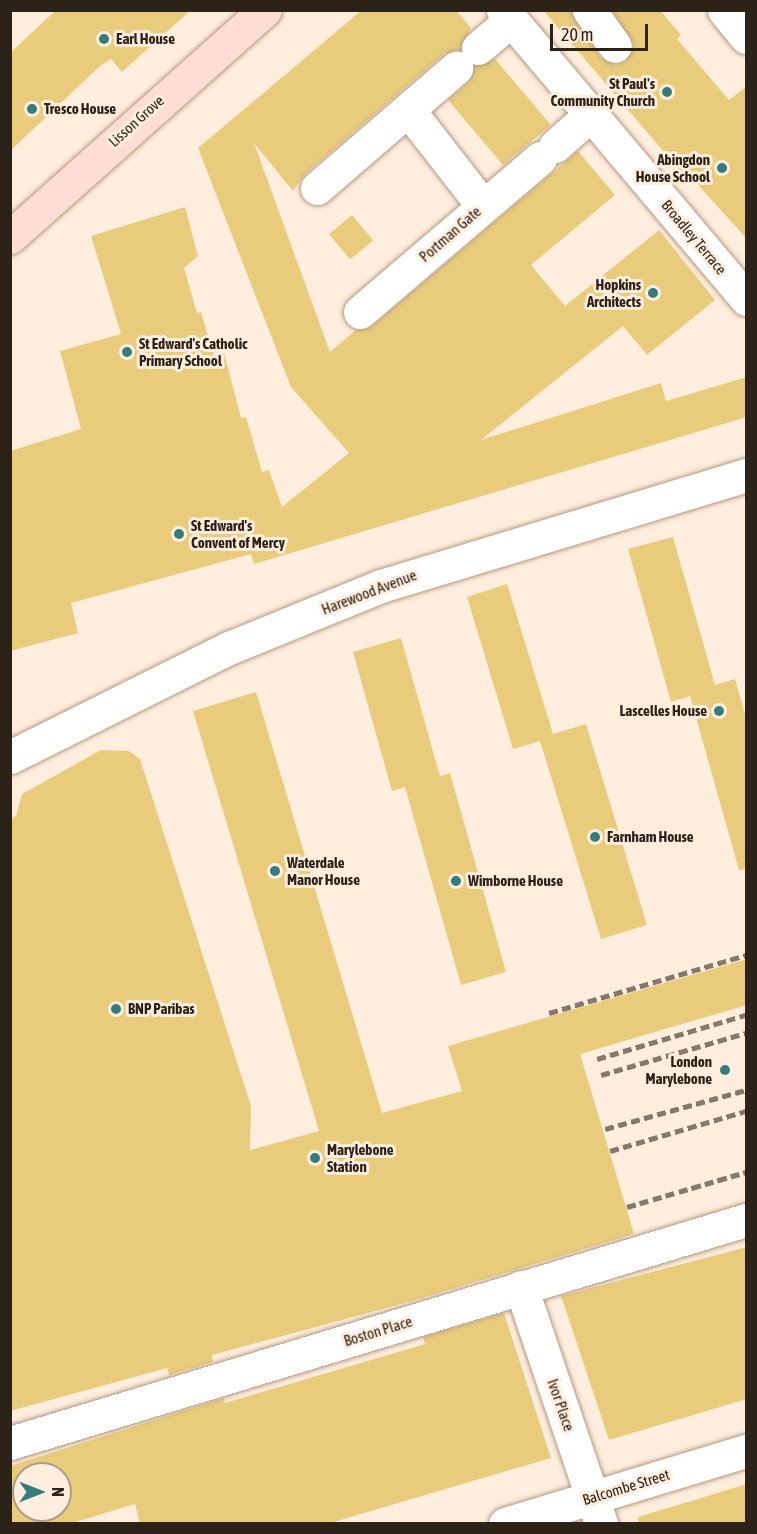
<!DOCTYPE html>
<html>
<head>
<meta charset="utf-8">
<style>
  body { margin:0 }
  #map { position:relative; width:757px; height:1534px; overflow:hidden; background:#ffeddd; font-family:"Asap Condensed",sans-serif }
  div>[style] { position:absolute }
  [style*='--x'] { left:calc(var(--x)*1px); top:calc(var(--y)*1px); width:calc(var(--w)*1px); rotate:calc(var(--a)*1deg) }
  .building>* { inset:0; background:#e8cc7b; transform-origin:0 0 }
  .roads { filter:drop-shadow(0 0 2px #b59a81) drop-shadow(0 0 2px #b59a81) }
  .minor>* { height:33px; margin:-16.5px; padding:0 16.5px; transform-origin:16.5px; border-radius:16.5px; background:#fff }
  .major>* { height:33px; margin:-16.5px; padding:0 16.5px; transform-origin:16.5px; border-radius:16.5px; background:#feded4 }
  .rail>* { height:4.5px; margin-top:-2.25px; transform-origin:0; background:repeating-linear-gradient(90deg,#86786b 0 9px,transparent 0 13.5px) }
  .dots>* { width:16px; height:16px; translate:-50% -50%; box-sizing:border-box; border:3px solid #ffeddd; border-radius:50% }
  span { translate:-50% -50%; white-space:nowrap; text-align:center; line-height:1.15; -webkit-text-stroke:6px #ffeddd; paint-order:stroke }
  .poi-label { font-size:15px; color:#2d2218; font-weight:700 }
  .left { translate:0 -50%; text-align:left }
  .right { translate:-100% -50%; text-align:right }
  .street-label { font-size:15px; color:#2d2218 }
  .frame { position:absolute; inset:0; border:12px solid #2d2218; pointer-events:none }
  .north { position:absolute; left:12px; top:1462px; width:60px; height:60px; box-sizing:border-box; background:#ffeddd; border:2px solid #ab9c8e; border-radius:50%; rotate:90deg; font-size:16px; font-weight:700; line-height:24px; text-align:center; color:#2d2218 }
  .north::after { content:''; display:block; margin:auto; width:21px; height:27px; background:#347d7e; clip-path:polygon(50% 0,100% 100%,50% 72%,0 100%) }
  .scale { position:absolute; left:550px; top:24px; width:98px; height:27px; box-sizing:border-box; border:3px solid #2d2218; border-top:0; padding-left:8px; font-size:18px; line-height:21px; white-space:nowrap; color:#2d2218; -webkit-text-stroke:4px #ffeddd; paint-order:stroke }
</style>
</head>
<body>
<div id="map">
  <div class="building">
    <i style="clip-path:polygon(56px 10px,191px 10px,122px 72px,111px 59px,100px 66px,10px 151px,10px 53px)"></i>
    <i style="clip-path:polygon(362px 10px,456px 10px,471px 28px,460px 50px,444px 54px,305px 174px,293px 191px,254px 143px,330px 352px,356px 330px,372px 326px,578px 151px,615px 195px,531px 265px,565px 306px,659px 230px,715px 300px,647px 355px,623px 326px,481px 440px,661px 383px,666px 401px,747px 377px,747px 417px,254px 564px,251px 554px,71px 603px,78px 633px,10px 651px,10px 451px,81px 429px,60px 351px,121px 334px,91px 236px,185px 207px,198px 256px,184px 268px,197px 313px,201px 312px,214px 356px,224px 353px,241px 418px,246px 417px,262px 472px,269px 470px,282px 507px,349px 453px,291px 387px,198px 148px)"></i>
    <i style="clip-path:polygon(543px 10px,570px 10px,600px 57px,616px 65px,626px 61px,634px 45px,612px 10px,660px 10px,681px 35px,677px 39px,729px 100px,747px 86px,747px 239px,689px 175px,686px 178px)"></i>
    <i style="clip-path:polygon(495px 59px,551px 125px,503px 165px,448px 100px,469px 82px,474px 66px)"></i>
    <i style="left:352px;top:215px;width:33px;height:30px;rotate:50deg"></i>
    <i style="clip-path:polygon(673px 537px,715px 685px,735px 679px,747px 721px,747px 869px,739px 870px,690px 696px,671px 702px,628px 549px)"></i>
    <i style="clip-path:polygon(507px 584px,553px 734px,586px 724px,647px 925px,601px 939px,540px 741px,513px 749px,467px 597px)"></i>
    <i style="clip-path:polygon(401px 638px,440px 776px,450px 773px,506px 972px,461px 985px,405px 787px,392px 791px,353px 652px)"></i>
    <i style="clip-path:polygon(256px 692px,382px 1113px,462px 1091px,448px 1046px,747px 959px,747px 1005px,580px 1054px,634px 1234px,412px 1301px,212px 1355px,213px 1362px,169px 1375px,167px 1368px,10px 1411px,10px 819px,16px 816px,22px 794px,101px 750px,129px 751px,140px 759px,251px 1106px,250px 1150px,319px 1131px,193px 711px)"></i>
    <i style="clip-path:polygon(747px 1247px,747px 1399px,609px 1440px,561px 1296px)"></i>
    <i style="clip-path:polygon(evenodd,504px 1313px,551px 1458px,327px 1524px,140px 1524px,135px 1504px,69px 1524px,10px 1524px,10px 1466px,224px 1398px,225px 1403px,425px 1344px,423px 1337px,504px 1313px,24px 1474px,60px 1474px,60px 1510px,24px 1510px,24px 1474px)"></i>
    <i style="clip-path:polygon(747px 1484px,747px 1524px,638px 1524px,638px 1517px)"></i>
  </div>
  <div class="roads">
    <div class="minor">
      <i style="--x:503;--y:10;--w:378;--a:49.9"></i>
      <i style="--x:589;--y:10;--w:44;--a:54.2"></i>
      <i style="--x:724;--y:10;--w:35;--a:51"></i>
      <i style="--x:478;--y:48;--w:43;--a:-40.3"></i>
      <i style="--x:409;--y:111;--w:120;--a:52.1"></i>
      <i style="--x:555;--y:146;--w:47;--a:-41.5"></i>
      <i style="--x:317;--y:188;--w:184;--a:-40.8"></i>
      <i style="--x:360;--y:312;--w:237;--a:-40.5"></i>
      <i style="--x:10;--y:757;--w:245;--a:-26.5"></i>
      <i style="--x:229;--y:648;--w:164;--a:-22.2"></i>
      <i style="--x:381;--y:586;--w:382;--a:-16.9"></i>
      <i style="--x:521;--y:1287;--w:250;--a:71.3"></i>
      <i style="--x:10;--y:1443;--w:769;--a:-16.86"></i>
      <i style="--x:505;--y:1524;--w:252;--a:-16.9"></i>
    </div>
    <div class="major">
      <i style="--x:10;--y:237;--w:341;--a:-41.7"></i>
    </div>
  </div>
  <div class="rail">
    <i style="--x:549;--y:1013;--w:205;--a:-16.4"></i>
    <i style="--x:597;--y:1059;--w:155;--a:-16.5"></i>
    <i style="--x:601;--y:1075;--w:151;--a:-16.2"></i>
    <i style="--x:605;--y:1129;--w:146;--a:-15.5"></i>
    <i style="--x:610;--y:1151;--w:142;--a:-16.4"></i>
    <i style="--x:627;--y:1207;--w:124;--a:-16.4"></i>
  </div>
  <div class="dots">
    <i style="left:104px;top:39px;background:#347d7e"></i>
    <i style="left:667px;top:92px;background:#347d7e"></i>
    <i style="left:32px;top:109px;background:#347d7e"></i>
    <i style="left:722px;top:168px;background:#347d7e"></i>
    <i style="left:653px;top:293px;background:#347d7e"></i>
    <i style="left:127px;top:352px;background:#347d7e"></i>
    <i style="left:179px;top:534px;background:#347d7e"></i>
    <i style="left:719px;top:711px;background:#347d7e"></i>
    <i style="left:595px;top:837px;background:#347d7e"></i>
    <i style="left:275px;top:871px;background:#347d7e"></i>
    <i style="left:456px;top:881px;background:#347d7e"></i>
    <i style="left:116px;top:1009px;background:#347d7e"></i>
    <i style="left:725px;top:1070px;background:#347d7e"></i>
    <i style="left:315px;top:1158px;background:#347d7e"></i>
  </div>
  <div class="poi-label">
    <span class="left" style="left:116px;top:39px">Earl House</span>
    <span class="right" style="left:655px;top:92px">St Paul's<br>Community Church</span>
    <span class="left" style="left:44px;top:109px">Tresco House</span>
    <span class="right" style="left:710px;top:168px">Abingdon<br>House School</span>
    <span class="right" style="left:641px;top:293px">Hopkins<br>Architects</span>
    <span class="left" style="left:139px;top:352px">St Edward's Catholic<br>Primary School</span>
    <span class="left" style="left:191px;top:534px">St Edward's<br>Convent of Mercy</span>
    <span class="right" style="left:707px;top:711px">Lascelles House</span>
    <span class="left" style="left:607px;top:837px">Farnham House</span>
    <span class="left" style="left:287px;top:871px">Waterdale<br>Manor House</span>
    <span class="left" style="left:468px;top:881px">Wimborne House</span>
    <span class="left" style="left:128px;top:1009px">BNP Paribas</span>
    <span class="right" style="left:712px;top:1070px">London<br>Marylebone</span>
    <span class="left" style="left:327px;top:1158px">Marylebone<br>Station</span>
  </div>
  <div class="street-label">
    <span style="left:136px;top:121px;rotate:-42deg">Lisson Grove</span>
    <span style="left:450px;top:234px;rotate:-41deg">Portman Gate</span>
    <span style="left:694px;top:237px;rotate:50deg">Broadley Terrace</span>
    <span style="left:369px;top:592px;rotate:-21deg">Harewood Avenue</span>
    <span style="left:378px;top:1331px;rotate:-17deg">Boston Place</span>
    <span style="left:561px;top:1405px;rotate:71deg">Ivor Place</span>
    <span style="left:626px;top:1487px;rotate:-17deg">Balcombe Street</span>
  </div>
  <div class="frame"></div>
  <div class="north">N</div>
  <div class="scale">20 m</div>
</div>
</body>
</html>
